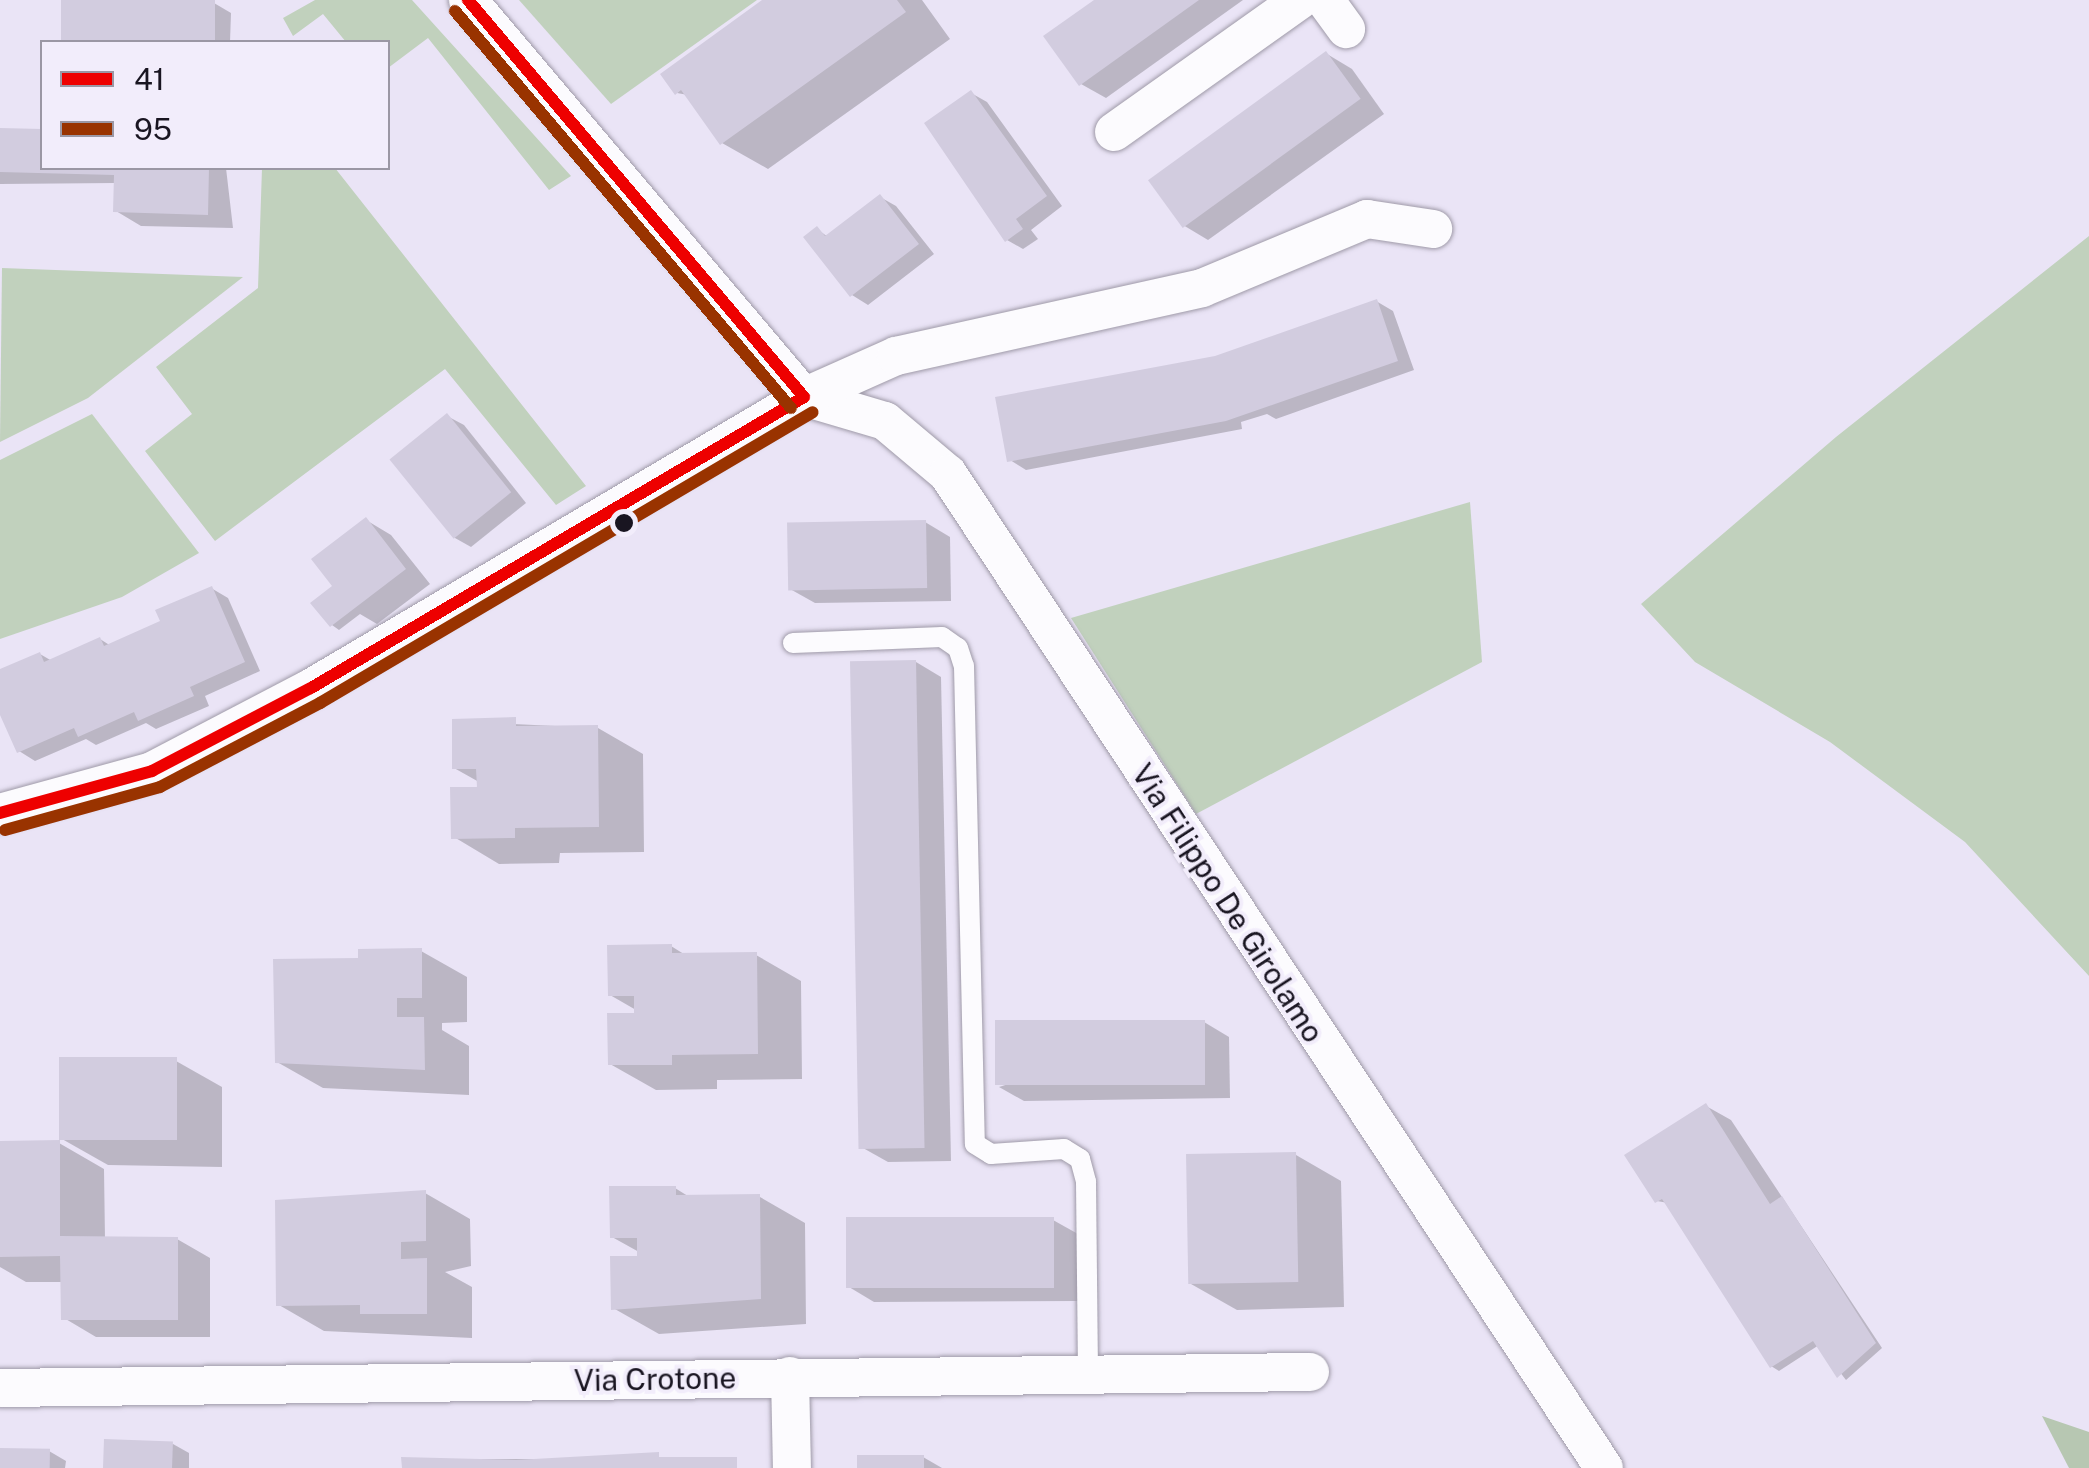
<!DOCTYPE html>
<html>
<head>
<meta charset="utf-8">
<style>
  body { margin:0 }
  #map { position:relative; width:2089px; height:1468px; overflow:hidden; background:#eae4f6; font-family:"Public Sans",sans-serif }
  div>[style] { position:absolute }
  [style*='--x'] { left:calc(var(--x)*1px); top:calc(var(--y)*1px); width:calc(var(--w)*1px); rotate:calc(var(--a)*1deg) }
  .green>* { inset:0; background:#c1d1bd }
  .forest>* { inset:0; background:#b7c7b2 }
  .shadow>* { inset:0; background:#0003; transform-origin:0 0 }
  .building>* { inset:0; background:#d2ccdf; transform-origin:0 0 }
  .roads { filter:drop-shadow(0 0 2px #9f9aa8) drop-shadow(0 0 2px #9f9aa8) }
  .lane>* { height:20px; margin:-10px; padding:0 10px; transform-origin:10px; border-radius:10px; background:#fcfbfe }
  .street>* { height:38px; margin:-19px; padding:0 19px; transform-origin:19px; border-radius:19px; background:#fcfbfe }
  .bus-1>* { height:12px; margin:-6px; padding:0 6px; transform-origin:6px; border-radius:6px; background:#e00 }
  .bus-2>* { height:12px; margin:-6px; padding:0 6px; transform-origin:6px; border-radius:6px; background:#930 }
  .dots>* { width:28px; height:28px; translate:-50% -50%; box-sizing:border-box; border:5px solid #f2edfb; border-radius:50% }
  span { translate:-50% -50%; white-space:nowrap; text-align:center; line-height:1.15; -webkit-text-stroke:8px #f2edfb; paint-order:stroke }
  .street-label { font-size:30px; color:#191521 }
  .legend { position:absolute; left:40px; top:40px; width:350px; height:130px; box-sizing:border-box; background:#f2edfb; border:2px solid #9b97a4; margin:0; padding:12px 18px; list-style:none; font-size:30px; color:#191521 }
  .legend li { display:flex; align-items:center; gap:20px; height:50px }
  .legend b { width:50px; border:2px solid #9b97a4 }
</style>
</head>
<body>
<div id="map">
  <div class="green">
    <i style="clip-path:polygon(315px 0,412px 0,571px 176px,549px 190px,428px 38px,388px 68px,388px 42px,346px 42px,323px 14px,293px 36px,283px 18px)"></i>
    <i style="clip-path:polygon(519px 0,757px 0,611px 104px)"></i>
    <i style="clip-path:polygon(262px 168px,335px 168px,586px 486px,556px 505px,445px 369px,215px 541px,145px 451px,192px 414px,156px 367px,258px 288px)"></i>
    <i style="clip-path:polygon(2089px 236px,2089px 976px,1965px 842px,1830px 742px,1695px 662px,1641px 604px,1836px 437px)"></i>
    <i style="clip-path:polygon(2px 268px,243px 277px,88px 398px,0 442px)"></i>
    <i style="clip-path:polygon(92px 414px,199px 553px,122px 597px,0 639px,0 460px)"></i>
    <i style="clip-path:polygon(1470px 502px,1482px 662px,1196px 814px,1071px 618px)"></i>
  </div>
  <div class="forest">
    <i style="clip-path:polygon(2042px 1416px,2089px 1432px,2089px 1468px,2069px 1468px)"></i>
  </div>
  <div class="shadow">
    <i style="clip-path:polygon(63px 0,214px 3px,231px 13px,230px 42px,62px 42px)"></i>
    <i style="clip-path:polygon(767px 0,922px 0,950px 39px,768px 169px,722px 143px,688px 95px,677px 93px)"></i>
    <i style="clip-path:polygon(1098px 0,1243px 0,1106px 98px,1081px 84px)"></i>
    <i style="clip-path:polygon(1327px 54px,1352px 69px,1384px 114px,1208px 240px,1183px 225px)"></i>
    <i style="clip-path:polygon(971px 93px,987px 102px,1062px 206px,1031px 230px,1038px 239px,1023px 249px,1007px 240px)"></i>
    <i style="clip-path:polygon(0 131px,42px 132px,42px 168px,226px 168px,233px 228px,141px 226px,116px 211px,116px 183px,0 184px)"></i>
    <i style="clip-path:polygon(880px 197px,896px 206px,934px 254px,868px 305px,852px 295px,817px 229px,828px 237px)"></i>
    <i style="clip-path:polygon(1376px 301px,1393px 311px,1414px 370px,1276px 419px,1267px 414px,1241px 422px,1242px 429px,1026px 470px,1010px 460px,1215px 358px)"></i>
    <i style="clip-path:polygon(447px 416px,464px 425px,526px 503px,471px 547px,455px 538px)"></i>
    <i style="clip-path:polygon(366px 520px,391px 535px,430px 584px,377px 624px,360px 614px,339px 630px,332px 625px,335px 587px)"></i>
    <i style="clip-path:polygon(925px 522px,950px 537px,951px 601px,815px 603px,790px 589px)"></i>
    <i style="clip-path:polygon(211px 588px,228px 598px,260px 671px,205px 696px,209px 706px,156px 729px,146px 723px,96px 745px,86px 739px,35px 761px,19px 751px,0 709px,0 672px,40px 654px,52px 661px,100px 639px,111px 646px,163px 622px)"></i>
    <i style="clip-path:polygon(916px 662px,941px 677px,951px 1161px,888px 1162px,863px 1148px)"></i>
    <i style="clip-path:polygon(454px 721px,598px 728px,643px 754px,644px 852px,560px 853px,559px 863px,499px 864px,454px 837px,479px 782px,454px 768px)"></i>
    <i style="clip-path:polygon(671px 946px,687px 956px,756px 955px,801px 981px,802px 1079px,717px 1080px,717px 1089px,656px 1090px,610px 1064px,636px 1010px,610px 995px)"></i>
    <i style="clip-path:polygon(421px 951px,467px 977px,467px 1022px,442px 1023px,442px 1030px,469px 1046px,469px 1095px,323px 1088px,277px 1062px,361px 961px)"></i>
    <i style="clip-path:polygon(1204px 1022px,1229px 1037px,1230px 1098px,1024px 1101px,999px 1087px)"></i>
    <i style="clip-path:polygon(176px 1061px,222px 1087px,222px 1167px,108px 1165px,62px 1139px)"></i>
    <i style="clip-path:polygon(1706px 1106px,1731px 1120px,1882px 1348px,1846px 1380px,1819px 1345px,1779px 1371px,1771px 1366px,1668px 1203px,1657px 1201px)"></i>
    <i style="clip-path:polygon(0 1143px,59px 1143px,104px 1169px,105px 1239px,177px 1239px,210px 1258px,210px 1337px,96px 1337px,64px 1318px,63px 1282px,26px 1282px,0 1267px)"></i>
    <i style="clip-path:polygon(1296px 1155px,1341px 1181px,1344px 1307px,1237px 1310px,1191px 1284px)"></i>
    <i style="clip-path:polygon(675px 1188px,691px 1198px,760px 1197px,805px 1223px,806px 1324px,659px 1334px,613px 1308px,639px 1252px,612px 1237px)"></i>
    <i style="clip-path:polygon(425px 1193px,470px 1219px,471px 1266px,445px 1272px,472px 1287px,472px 1338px,324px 1331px,279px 1305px)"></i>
    <i style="clip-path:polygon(1053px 1220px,1078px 1234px,1079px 1301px,874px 1302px,849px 1287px)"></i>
    <i style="clip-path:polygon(173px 1444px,189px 1453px,189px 1468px,106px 1468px)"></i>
    <i style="clip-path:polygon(0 1450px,49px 1451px,66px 1461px,65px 1468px,0 1468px)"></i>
    <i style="clip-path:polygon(923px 1457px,942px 1468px,860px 1468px)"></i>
    <i style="left:404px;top:1459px;width:332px;height:9px"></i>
  </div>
  <div class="building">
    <i style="left:61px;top:0;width:154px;height:42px"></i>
    <i style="clip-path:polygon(762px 0,897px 0,906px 12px,720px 145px,681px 90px,675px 95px,660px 74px)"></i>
    <i style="clip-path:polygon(1094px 0,1199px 0,1079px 86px,1043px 36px)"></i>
    <i style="left:1326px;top:51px;width:59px;height:220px;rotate:54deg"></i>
    <i style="clip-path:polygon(971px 90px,1047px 196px,1016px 219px,1023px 229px,1005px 242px,924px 123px)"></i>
    <i style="clip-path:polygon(0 128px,42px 129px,42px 168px,209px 168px,208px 215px,113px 212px,114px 175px,0 172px)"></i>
    <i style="clip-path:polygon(880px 194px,919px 244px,850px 297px,803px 237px,817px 226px,825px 236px)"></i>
    <i style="clip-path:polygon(1377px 299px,1398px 361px,1226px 421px,1007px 462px,995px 397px,1215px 356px)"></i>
    <i style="left:447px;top:413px;width:102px;height:74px;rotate:51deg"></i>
    <i style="clip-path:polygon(366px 517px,406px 569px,330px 627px,310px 603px,332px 586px,311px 559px)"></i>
    <i style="left:926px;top:520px;width:68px;height:139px;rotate:89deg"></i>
    <i style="clip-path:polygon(212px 586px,245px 662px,190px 687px,194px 696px,138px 721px,134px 712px,78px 737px,74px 728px,17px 753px,0 715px,0 669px,40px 652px,44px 662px,100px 637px,104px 646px,160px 621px,155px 610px)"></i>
    <i style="left:916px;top:660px;width:488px;height:66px;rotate:89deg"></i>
    <i style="clip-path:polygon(516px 717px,516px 726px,598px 725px,599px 827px,515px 828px,515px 838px,451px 839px,450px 787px,477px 787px,476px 769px,452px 769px,452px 719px)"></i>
    <i style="clip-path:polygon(672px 944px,672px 953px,757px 952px,758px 1054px,672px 1055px,672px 1065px,608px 1065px,607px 1013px,634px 1013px,634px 996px,608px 996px,607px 945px)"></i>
    <i style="clip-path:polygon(422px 948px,422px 998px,397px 998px,397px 1017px,424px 1017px,425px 1070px,275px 1063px,273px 959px,358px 958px,358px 949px)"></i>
    <i style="left:1205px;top:1020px;width:65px;height:210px;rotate:90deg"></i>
    <i style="left:59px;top:1057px;width:118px;height:83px"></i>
    <i style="clip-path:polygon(1706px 1103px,1770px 1204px,1782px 1196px,1876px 1343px,1837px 1378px,1813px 1341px,1770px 1368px,1662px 1199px,1655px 1203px,1624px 1155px)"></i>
    <i style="clip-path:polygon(60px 1140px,60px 1236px,178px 1237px,178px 1320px,61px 1320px,60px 1256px,0 1257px,0 1141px)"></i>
    <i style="left:1296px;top:1152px;width:130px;height:110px;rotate:89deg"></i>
    <i style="clip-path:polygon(609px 1186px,676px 1186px,676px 1195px,760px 1194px,761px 1299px,611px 1310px,610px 1256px,637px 1256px,637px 1238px,610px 1238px)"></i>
    <i style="clip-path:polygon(426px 1190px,426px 1241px,401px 1242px,401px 1259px,427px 1258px,427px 1314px,360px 1314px,360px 1305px,276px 1306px,275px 1200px)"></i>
    <i style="left:1054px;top:1217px;width:71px;height:208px;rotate:90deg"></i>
    <i style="left:104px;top:1439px;width:69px;height:29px;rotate:2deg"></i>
    <i style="left:0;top:1448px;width:50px;height:20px;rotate:1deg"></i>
    <i style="clip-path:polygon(659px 1452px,659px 1457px,737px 1457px,737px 1468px,402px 1468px,401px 1457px,516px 1460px)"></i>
    <i style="left:924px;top:1455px;width:13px;height:67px;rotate:90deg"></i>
  </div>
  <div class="roads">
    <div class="lane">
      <i style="--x:793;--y:643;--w:149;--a:-2.3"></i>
      <i style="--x:942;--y:637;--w:19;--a:35"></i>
      <i style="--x:958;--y:648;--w:19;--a:72"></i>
      <i style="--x:964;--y:666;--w:478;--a:88.7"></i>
      <i style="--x:975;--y:1144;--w:19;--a:32"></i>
      <i style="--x:991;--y:1154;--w:73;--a:-3.9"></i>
      <i style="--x:1064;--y:1149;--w:19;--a:32"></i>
      <i style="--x:1080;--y:1159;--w:24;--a:75"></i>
      <i style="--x:1086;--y:1182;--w:191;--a:89.4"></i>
    </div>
    <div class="street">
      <i style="--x:468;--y:0;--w:520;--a:49.76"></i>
      <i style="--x:1325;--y:0;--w:36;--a:54"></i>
      <i style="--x:1114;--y:132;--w:228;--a:-35.4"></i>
      <i style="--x:804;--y:397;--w:84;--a:16.5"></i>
      <i style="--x:885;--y:421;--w:82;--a:40.1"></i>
      <i style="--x:948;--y:474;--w:1191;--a:56.58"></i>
      <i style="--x:0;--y:813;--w:158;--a:-15.4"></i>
      <i style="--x:152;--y:771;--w:179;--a:-27.6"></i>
      <i style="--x:311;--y:688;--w:572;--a:-30.55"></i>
      <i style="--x:804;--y:397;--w:101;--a:-24"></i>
      <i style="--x:896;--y:356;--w:313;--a:-12.5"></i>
      <i style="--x:1202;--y:288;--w:179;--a:-22.7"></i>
      <i style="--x:1367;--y:219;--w:67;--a:8.6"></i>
      <i style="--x:790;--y:1376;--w:92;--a:88.8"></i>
      <i style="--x:0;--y:1388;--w:1310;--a:-0.7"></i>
    </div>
  </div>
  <div class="bus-1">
    <i style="--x:468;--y:0;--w:520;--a:49.76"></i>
    <i style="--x:0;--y:813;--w:158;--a:-15.4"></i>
    <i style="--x:152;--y:771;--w:179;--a:-27.6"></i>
    <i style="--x:311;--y:688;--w:572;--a:-30.55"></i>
  </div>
  <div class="bus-2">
    <i style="--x:455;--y:11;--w:520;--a:49.76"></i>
    <i style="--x:5;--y:830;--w:161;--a:-15.5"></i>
    <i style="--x:160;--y:787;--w:181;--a:-27.7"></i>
    <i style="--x:320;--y:703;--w:572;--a:-30.55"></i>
  </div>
  <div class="dots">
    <i style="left:624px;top:523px;background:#191521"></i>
  </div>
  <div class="street-label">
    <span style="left:1228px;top:903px;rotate:57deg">Via Filippo De Girolamo</span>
    <span style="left:655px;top:1379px;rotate:-1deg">Via Crotone</span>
  </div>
  <ul class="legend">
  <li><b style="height:12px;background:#e00"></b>41</li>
  <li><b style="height:12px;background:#930"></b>95</li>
  </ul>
</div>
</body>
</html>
